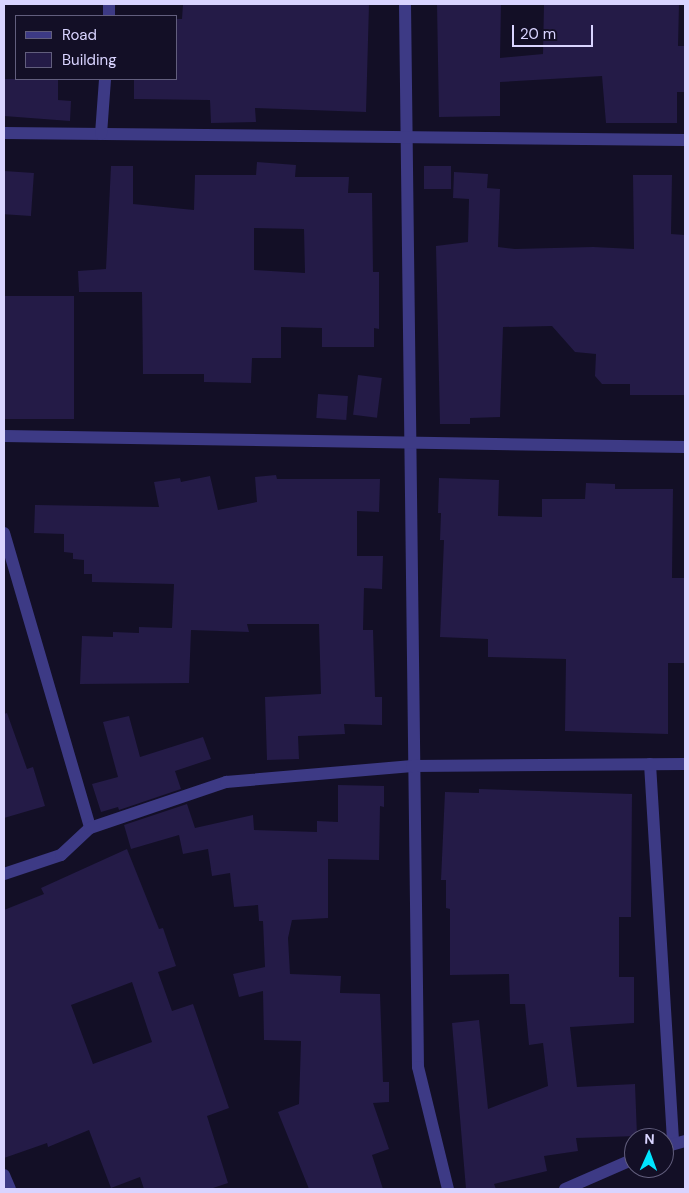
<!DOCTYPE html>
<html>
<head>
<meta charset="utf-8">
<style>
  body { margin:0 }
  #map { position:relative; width:689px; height:1193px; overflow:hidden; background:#130f26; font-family:"DM Sans",sans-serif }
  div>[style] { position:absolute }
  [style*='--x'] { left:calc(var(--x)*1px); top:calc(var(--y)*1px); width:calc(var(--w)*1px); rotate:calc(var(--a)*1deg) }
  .building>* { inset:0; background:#241b47; transform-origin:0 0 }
  .minor>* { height:12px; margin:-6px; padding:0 6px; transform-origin:6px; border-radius:6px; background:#3d3a85 }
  span { translate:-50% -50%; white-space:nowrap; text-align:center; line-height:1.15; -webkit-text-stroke:4px #130f26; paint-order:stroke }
  .frame { position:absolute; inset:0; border:5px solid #d9d4ff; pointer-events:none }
  .legend { position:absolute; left:15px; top:15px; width:162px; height:65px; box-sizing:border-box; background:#130f26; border:1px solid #625e7d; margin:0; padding:6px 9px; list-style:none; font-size:15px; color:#d9d4ff }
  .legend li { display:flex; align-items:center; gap:10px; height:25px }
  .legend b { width:25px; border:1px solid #625e7d }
  .north { position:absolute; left:624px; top:1128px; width:50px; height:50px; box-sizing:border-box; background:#130f26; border:1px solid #625e7d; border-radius:50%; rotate:2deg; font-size:14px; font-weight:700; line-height:20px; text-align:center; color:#d9d4ff }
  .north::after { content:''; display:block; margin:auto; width:18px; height:22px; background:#00e5ff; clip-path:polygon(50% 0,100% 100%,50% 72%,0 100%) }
  .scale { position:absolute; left:512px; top:25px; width:81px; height:22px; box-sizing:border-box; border:2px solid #d9d4ff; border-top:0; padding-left:6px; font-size:15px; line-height:18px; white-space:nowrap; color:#d9d4ff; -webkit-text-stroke:4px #130f26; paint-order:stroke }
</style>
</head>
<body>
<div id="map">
  <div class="building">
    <i style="clip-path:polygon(183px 4px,369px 4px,366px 112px,255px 108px,256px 122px,211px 123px,210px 100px,134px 99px,134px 79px,176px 79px,176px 19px,182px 19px)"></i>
    <i style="clip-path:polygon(437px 4px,501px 4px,500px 58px,543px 54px,544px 4px,679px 4px,678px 46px,685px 46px,685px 92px,677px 92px,677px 123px,606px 123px,602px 76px,500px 82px,500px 116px,439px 117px)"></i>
    <i style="clip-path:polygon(4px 79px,58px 79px,58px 100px,71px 101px,70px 121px,4px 116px)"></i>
    <i style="clip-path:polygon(evenodd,257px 162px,296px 165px,295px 177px,349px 177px,348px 193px,372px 193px,373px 272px,379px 272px,379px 329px,374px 328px,374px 347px,322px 347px,322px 328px,281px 327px,281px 358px,252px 358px,251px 383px,204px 382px,204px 374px,143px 374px,142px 292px,79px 292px,78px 271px,106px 269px,111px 166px,133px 166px,133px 204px,194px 210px,195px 175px,256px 175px,257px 162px,254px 228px,304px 229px,305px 273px,254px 270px,254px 228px)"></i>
    <i style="left:424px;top:166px;width:27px;height:23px"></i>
    <i style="left:4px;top:171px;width:30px;height:43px;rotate:4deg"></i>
    <i style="clip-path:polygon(454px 172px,488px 174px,487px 188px,500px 189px,498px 247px,515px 249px,593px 247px,634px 249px,633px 175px,672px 175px,671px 234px,685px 235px,685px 395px,630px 395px,630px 384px,602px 384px,595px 376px,596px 354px,575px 352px,552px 326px,503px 327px,500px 417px,470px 418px,470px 424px,440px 424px,436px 246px,468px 242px,469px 199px,453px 198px)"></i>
    <i style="left:4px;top:296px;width:70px;height:123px"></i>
    <i style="left:358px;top:375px;width:24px;height:40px;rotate:7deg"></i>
    <i style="left:318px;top:394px;width:30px;height:24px;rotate:4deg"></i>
    <i style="clip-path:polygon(276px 475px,277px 479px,380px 479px,379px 512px,357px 511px,357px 556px,383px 556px,382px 589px,364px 588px,363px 630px,373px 630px,375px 697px,382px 697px,382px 725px,344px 724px,345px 734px,298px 736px,299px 759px,267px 760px,265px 697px,321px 694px,319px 624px,247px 624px,249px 632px,191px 630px,189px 683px,80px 684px,82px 636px,113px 637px,113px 632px,139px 633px,139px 627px,172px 628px,174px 584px,92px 582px,92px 574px,84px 574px,84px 560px,73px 559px,73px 553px,64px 552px,64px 534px,34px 533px,35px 505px,159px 507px,154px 482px,180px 478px,181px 482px,210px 476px,218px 510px,257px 502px,255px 477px)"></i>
    <i style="clip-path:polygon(439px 478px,499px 480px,498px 516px,542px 517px,542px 499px,585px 499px,586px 483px,615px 484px,615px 489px,673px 489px,672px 578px,685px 578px,685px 663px,668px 663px,668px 734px,565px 731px,566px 659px,488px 657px,488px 639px,440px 637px,444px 540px,440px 540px,441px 513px,438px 513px)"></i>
    <i style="clip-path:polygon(7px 713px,27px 769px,33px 767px,45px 806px,4px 818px,4px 714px)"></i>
    <i style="clip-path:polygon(129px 716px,140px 757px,203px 737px,211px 759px,175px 771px,181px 789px,119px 810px,118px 807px,101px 812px,92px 784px,118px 777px,103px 722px)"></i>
    <i style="clip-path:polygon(338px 785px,384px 786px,384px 807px,380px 806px,379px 860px,328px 859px,328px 918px,292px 920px,288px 938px,290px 974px,341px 976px,340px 993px,380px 994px,383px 1082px,389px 1082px,389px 1102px,373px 1103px,389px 1149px,372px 1155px,383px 1189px,309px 1189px,278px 1112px,299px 1104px,301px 1041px,264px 1040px,263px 991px,239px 997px,233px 974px,265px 967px,263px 921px,259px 921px,258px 905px,234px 907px,230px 873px,212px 876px,208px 849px,183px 854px,179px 835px,131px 849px,124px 825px,187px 804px,195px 828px,253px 815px,254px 830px,317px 832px,317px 821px,338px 822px)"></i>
    <i style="clip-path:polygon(479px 789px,632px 794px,631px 917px,619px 917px,619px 977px,634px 977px,634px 1023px,570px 1027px,577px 1087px,635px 1084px,637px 1136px,576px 1138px,578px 1151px,544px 1156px,547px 1171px,494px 1184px,496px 1189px,466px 1189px,452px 1023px,479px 1020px,488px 1109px,548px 1086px,543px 1043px,529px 1045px,525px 1004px,510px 1004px,509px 974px,450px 975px,450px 909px,446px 908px,446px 880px,441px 880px,445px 792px,479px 793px)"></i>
    <i style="clip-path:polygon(evenodd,127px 849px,159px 929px,163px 928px,176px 966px,158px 972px,172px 1011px,193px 1004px,229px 1108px,207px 1116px,228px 1183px,210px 1189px,144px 1189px,140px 1177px,111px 1188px,89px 1130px,48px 1147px,47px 1143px,4px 1158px,4px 910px,44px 894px,41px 888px,127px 849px,132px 982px,152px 1042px,93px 1064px,71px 1005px,132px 982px)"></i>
  </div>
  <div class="minor">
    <i style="--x:405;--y:4;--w:1063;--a:89.3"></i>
    <i style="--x:418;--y:1067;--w:126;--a:76.2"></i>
    <i style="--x:109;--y:16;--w:12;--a:-90"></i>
    <i style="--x:4;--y:133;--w:681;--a:0.59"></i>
    <i style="--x:101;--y:134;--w:55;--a:-85.8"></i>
    <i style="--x:4;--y:436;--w:681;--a:0.93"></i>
    <i style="--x:4;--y:533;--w:307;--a:73.7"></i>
    <i style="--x:650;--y:764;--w:380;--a:86.5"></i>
    <i style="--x:4;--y:874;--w:60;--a:-18.4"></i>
    <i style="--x:61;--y:855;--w:40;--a:-43"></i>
    <i style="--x:90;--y:828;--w:144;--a:-18.7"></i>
    <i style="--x:226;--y:782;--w:187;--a:-4.9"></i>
    <i style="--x:412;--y:766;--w:273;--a:-0.4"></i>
    <i style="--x:664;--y:1147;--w:22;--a:-16"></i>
    <i style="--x:4;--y:1175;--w:15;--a:67"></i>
    <i style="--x:565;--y:1189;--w:75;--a:-23.5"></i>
  </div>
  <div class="frame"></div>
  <ul class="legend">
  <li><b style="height:6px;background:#3d3a85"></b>Road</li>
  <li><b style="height:14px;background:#241b47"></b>Building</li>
  </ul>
  <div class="north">N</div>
  <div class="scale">20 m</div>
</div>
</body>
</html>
